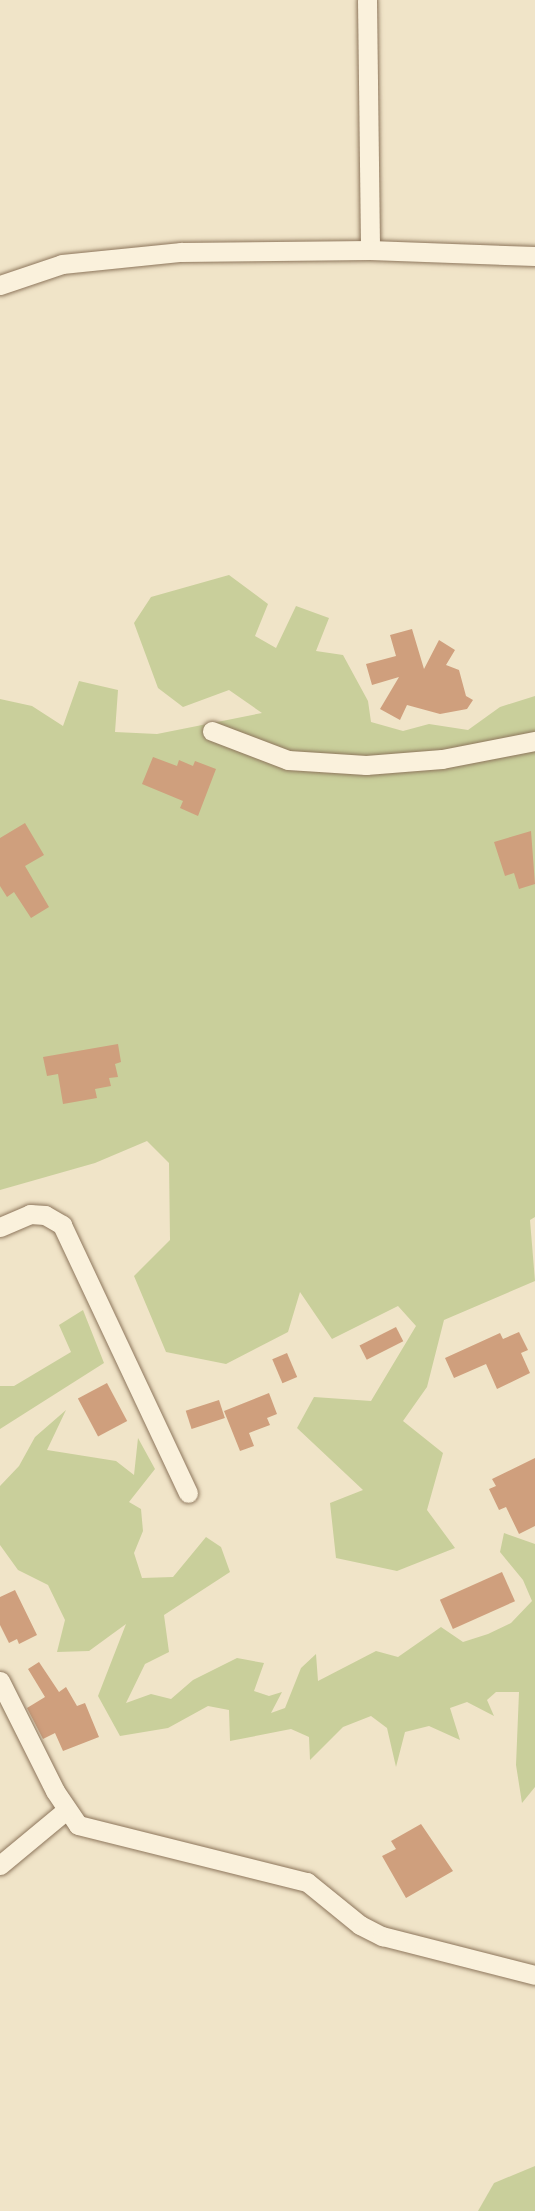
<!DOCTYPE html>
<html>
<head>
<meta charset="utf-8">
<style>
  body { margin:0 }
  #map { position:relative; width:535px; height:2211px; overflow:hidden; background:#f0e4c8; font-family:"Source Serif 4",serif }
  div>[style] { position:absolute }
  [style*='--x'] { left:calc(var(--x)*1px); top:calc(var(--y)*1px); width:calc(var(--w)*1px); rotate:calc(var(--a)*1deg) }
  .green>* { inset:0; background:#c9cf9b }
  .building>* { inset:0; background:#cf9f7d; transform-origin:0 0 }
  .roads { filter:drop-shadow(0 0 2px #8d765c) drop-shadow(0 0 2px #8d765c) }
  .minor>* { height:19px; margin:-9.5px; padding:0 9.5px; transform-origin:9.5px; border-radius:9.5px; background:#faf1dc }
  span { translate:-50% -50%; white-space:nowrap; text-align:center; line-height:1.15; -webkit-text-stroke:5px #f7eed8; paint-order:stroke }
</style>
</head>
<body>
<div id="map">
  <div class="green">
    <i style="clip-path:polygon(229px 575px,268px 604px,255px 636px,276px 648px,296px 606px,329px 618px,316px 651px,343px 655px,368px 701px,371px 722px,403px 731px,429px 724px,468px 730px,500px 707px,535px 696px,535px 1217px,530px 1220px,535px 1281px,444px 1320px,427px 1387px,403px 1421px,443px 1453px,427px 1510px,455px 1548px,397px 1571px,336px 1558px,330px 1503px,363px 1490px,297px 1428px,314px 1397px,371px 1401px,416px 1326px,398px 1306px,332px 1339px,300px 1292px,288px 1332px,226px 1364px,166px 1352px,134px 1276px,170px 1240px,169px 1163px,147px 1141px,95px 1163px,0 1190px,0 699px,32px 706px,63px 726px,79px 681px,118px 690px,115px 732px,157px 734px,262px 713px,229px 690px,183px 707px,158px 688px,134px 623px,151px 597px)"></i>
    <i style="clip-path:polygon(83px 1310px,104px 1363px,0 1429px,0 1386px,14px 1386px,71px 1352px,59px 1325px)"></i>
    <i style="clip-path:polygon(66px 1410px,47px 1450px,116px 1461px,134px 1475px,138px 1438px,155px 1469px,129px 1502px,141px 1509px,143px 1531px,134px 1553px,142px 1578px,173px 1577px,206px 1537px,221px 1547px,230px 1572px,164px 1615px,169px 1652px,145px 1664px,126px 1703px,151px 1694px,171px 1699px,193px 1680px,237px 1658px,264px 1663px,254px 1691px,269px 1696px,282px 1692px,271px 1713px,285px 1708px,301px 1668px,316px 1654px,318px 1681px,376px 1651px,398px 1657px,441px 1627px,463px 1642px,488px 1634px,511px 1623px,532px 1601px,523px 1580px,500px 1552px,504px 1533px,535px 1544px,535px 1787px,522px 1803px,516px 1765px,519px 1692px,496px 1692px,487px 1700px,494px 1716px,467px 1702px,450px 1708px,460px 1740px,429px 1726px,405px 1732px,396px 1767px,387px 1728px,371px 1716px,343px 1727px,310px 1760px,309px 1737px,291px 1729px,230px 1741px,229px 1710px,208px 1706px,168px 1728px,120px 1736px,98px 1696px,126px 1624px,89px 1651px,57px 1652px,65px 1620px,48px 1585px,18px 1570px,0 1545px,0 1486px,19px 1466px,35px 1437px)"></i>
    <i style="clip-path:polygon(535px 2166px,535px 2211px,478px 2211px,494px 2183px)"></i>
  </div>
  <div class="building">
    <i style="clip-path:polygon(412px 629px,424px 669px,439px 640px,455px 650px,446px 665px,459px 670px,466px 696px,473px 700px,467px 709px,440px 714px,407px 705px,400px 720px,380px 709px,399px 677px,372px 685px,366px 664px,396px 656px,390px 635px)"></i>
    <i style="clip-path:polygon(153px 757px,177px 766px,179px 760px,193px 766px,195px 761px,216px 769px,198px 816px,180px 808px,183px 801px,142px 784px)"></i>
    <i style="clip-path:polygon(25px 823px,44px 855px,25px 866px,49px 907px,31px 918px,14px 892px,7px 897px,0 886px,0 838px)"></i>
    <i style="clip-path:polygon(531px 831px,535px 884px,519px 889px,514px 873px,505px 876px,494px 842px)"></i>
    <i style="clip-path:polygon(118px 1044px,121px 1062px,115px 1064px,118px 1077px,109px 1078px,111px 1086px,95px 1089px,97px 1098px,63px 1104px,58px 1074px,47px 1076px,43px 1057px)"></i>
    <i style="left:396px;top:1327px;width:16px;height:41px;rotate:63deg"></i>
    <i style="clip-path:polygon(519px 1332px,528px 1350px,521px 1353px,530px 1373px,497px 1389px,486px 1364px,454px 1378px,445px 1358px,500px 1333px,503px 1339px)"></i>
    <i style="left:287px;top:1353px;width:26px;height:16px;rotate:67deg"></i>
    <i style="left:107px;top:1383px;width:43px;height:33px;rotate:62deg"></i>
    <i style="clip-path:polygon(269px 1393px,277px 1414px,267px 1418px,270px 1425px,249px 1433px,254px 1446px,240px 1451px,224px 1411px)"></i>
    <i style="left:219px;top:1400px;width:19px;height:35px;rotate:72deg"></i>
    <i style="clip-path:polygon(535px 1458px,535px 1526px,519px 1534px,506px 1507px,499px 1510px,489px 1489px,496px 1486px,492px 1479px)"></i>
    <i style="left:502px;top:1572px;width:32px;height:68px;rotate:66deg"></i>
    <i style="clip-path:polygon(15px 1590px,37px 1635px,19px 1644px,17px 1639px,9px 1643px,0 1625px,0 1597px)"></i>
    <i style="clip-path:polygon(39px 1662px,59px 1692px,66px 1687px,77px 1706px,85px 1703px,99px 1737px,63px 1751px,55px 1733px,43px 1739px,27px 1708px,45px 1697px,28px 1669px)"></i>
    <i style="clip-path:polygon(421px 1824px,453px 1871px,406px 1898px,382px 1856px,396px 1849px,391px 1841px)"></i>
  </div>
  <div class="roads">
    <div class="minor">
      <i style="--x:367;--y:0;--w:250;--a:89.3"></i>
      <i style="--x:0;--y:285;--w:65;--a:-18.7"></i>
      <i style="--x:62;--y:264;--w:120;--a:-5.8"></i>
      <i style="--x:181;--y:252;--w:189;--a:-0.6"></i>
      <i style="--x:370;--y:250;--w:165;--a:2.1"></i>
      <i style="--x:212;--y:731;--w:81;--a:20.9"></i>
      <i style="--x:288;--y:760;--w:78;--a:3.7"></i>
      <i style="--x:366;--y:765;--w:76;--a:-4.5"></i>
      <i style="--x:442;--y:759;--w:95;--a:-11"></i>
      <i style="--x:0;--y:1227;--w:33;--a:-23"></i>
      <i style="--x:30;--y:1214;--w:15;--a:4"></i>
      <i style="--x:45;--y:1215;--w:20;--a:30"></i>
      <i style="--x:62;--y:1225;--w:296;--a:64.8"></i>
      <i style="--x:0;--y:1681;--w:123;--a:63.4"></i>
      <i style="--x:55;--y:1791;--w:41;--a:55.9"></i>
      <i style="--x:78;--y:1825;--w:236;--a:14"></i>
      <i style="--x:307;--y:1882;--w:68;--a:39.1"></i>
      <i style="--x:360;--y:1925;--w:25;--a:27"></i>
      <i style="--x:382;--y:1936;--w:158;--a:14.3"></i>
      <i style="--x:0;--y:1865;--w:85;--a:-39.7"></i>
    </div>
  </div>
</div>
</body>
</html>
